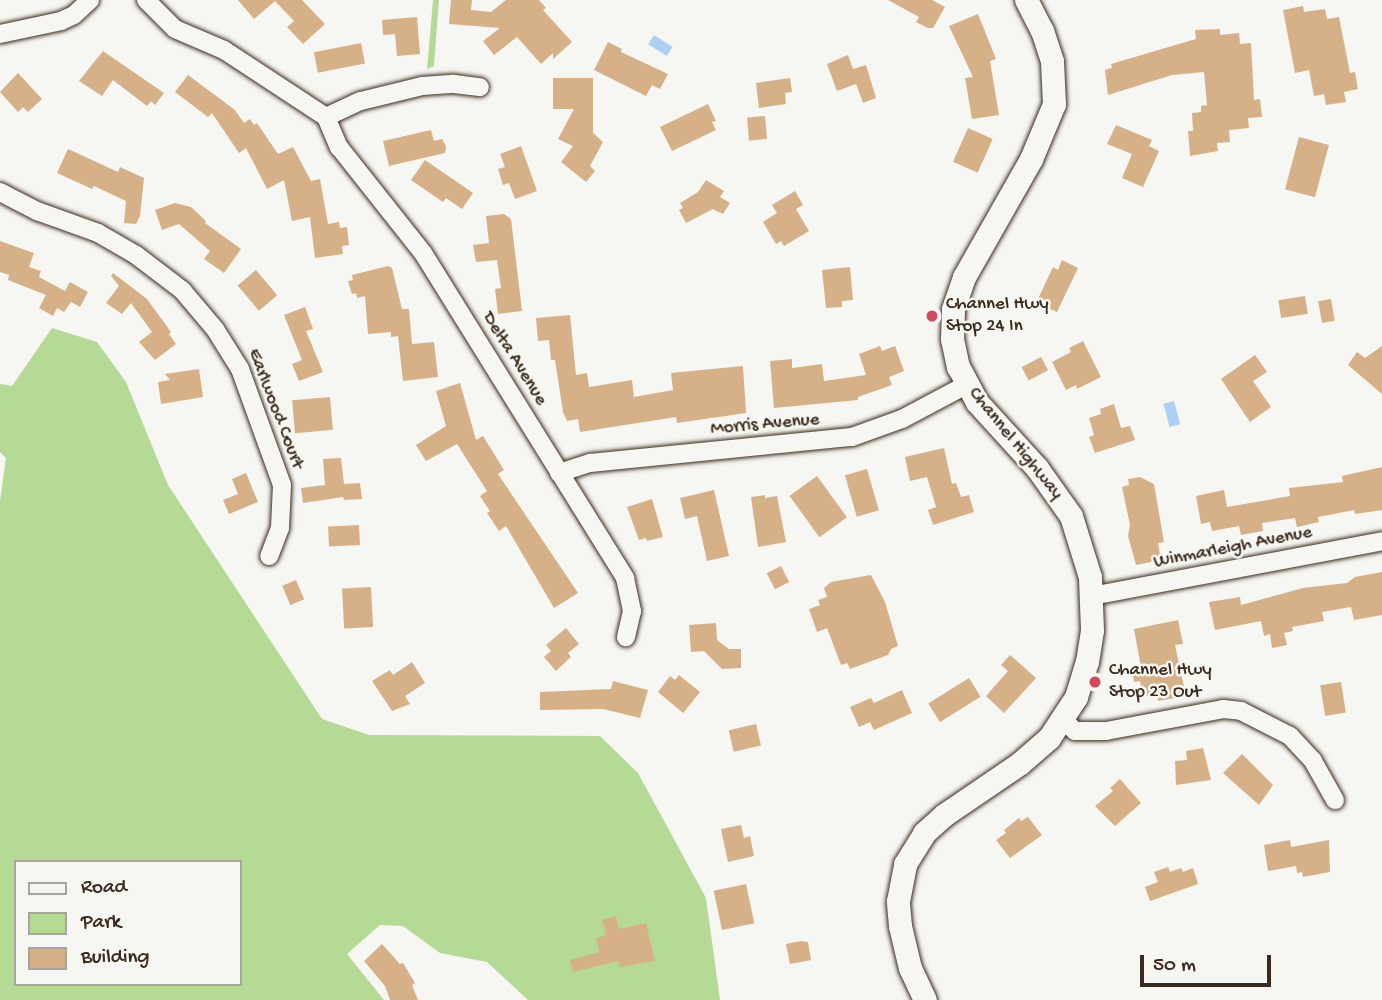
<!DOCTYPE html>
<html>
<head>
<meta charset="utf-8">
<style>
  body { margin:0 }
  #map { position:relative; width:1382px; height:1000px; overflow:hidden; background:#f6f6f2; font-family:"Gochi Hand",sans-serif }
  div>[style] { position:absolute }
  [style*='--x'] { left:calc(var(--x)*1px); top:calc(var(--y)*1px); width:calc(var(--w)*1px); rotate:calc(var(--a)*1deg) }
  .green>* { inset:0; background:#b5da96 }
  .water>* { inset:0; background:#add1f5; transform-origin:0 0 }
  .building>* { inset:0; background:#d6b188; transform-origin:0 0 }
  .roads { filter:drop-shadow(0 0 2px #3b2a1e) drop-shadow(0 0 2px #3b2a1e) }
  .minor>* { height:18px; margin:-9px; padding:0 9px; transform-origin:9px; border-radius:9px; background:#f6f6f2 }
  .major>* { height:23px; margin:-11.5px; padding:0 11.5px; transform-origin:11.5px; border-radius:11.5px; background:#f6f6f2 }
  .dots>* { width:19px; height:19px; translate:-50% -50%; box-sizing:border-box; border:4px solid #f6f6f2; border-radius:50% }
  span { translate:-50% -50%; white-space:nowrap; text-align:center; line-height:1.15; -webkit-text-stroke:5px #f6f6f2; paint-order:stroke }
  .poi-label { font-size:19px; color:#3b2a1e }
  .left { translate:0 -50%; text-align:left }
  .street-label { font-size:19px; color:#3b2a1e }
  .legend { position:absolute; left:14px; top:860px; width:228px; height:126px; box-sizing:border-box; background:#f6f6f2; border:2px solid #aba49d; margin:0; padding:9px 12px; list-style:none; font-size:21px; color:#3b2a1e }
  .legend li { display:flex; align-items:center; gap:14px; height:35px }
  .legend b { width:35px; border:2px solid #aba49d }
  .scale { position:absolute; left:1140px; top:955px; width:131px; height:32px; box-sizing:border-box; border:4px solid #3b2a1e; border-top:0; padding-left:9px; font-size:21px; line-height:24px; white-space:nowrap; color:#3b2a1e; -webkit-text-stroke:5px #f6f6f2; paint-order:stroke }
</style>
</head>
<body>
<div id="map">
  <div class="green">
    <i style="clip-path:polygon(433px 0,439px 0,434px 66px,427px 69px)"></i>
    <i style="clip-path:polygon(evenodd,52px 328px,97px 342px,126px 382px,168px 485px,322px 719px,369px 735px,600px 736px,638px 773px,706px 898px,720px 1000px,528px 1000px,487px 962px,440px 953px,403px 926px,380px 925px,347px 954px,384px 1000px,0 1000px,0 501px,6px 458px,0 452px,0 384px,12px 386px,52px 328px,16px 862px,240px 862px,240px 984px,16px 984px,16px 862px)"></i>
  </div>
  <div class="water">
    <i style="left:654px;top:35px;width:22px;height:11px;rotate:32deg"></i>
    <i style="left:1174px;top:401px;width:24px;height:11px;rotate:75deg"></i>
  </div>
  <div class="building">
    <i style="clip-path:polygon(238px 0,302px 0,325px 24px,303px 44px,287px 27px,294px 21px,275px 1px,254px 19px)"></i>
    <i style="clip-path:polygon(451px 0,472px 0,471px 10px,491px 12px,506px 0,539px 0,546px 8px,543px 10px,572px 42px,553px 59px,553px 53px,541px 64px,517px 37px,494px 55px,483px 41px,500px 28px,449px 24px)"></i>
    <i style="clip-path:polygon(888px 0,932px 0,945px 7px,933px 28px,928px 28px,916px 22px,919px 17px)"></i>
    <i style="clip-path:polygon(1303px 6px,1304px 12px,1325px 9px,1327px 19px,1339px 17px,1350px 73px,1355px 72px,1358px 89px,1344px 92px,1346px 102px,1326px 105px,1324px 94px,1314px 96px,1309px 70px,1295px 73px,1283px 10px)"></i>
    <i style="clip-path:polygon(978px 14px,996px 59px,990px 61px,999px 115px,972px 119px,965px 78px,973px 77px,949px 26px)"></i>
    <i style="clip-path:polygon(417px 17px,420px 54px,397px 56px,395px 34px,383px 35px,382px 20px)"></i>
    <i style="clip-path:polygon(1220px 29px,1220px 35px,1239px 33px,1240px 44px,1251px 43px,1254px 100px,1260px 99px,1262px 117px,1248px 118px,1249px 128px,1229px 130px,1230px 142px,1217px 143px,1218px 151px,1190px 156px,1188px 131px,1193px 131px,1192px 113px,1201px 112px,1201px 106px,1207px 105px,1204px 72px,1172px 75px,1108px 95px,1105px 70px,1112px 68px,1111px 64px,1196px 39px,1195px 30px)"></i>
    <i style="clip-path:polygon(608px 42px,622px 49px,621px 52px,668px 74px,660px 89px,652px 85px,646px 96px,594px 70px)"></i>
    <i style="left:361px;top:43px;width:21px;height:48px;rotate:79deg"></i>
    <i style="clip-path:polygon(103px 51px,164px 93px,155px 105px,151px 101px,147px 106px,113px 80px,102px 96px,79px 81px)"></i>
    <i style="clip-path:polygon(848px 55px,853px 69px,866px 65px,876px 98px,863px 103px,856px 84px,837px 91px,827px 64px)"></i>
    <i style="clip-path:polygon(18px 73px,42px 99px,28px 112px,23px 107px,18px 112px,0 92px)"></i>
    <i style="clip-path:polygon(188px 75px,235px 110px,244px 123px,250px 119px,254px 125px,257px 123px,278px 154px,293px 147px,311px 181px,320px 179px,328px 224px,339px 222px,340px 228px,347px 227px,349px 245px,342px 246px,343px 254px,315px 258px,310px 217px,292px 221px,284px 180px,267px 189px,246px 148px,239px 153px,212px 113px,208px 117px,175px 92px)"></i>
    <i style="clip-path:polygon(553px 78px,593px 78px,593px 133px,603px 142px,590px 166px,595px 171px,586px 182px,561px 162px,573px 146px,558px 139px,574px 109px,553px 109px)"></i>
    <i style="clip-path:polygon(790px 78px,792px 92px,785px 93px,786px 104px,759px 108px,756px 83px)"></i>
    <i style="clip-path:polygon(708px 104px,716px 121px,712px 122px,716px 130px,672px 151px,660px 127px)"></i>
    <i style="left:765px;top:116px;width:23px;height:18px;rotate:85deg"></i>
    <i style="clip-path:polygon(1116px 125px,1152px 140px,1149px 146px,1159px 151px,1143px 187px,1122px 178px,1132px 154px,1107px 144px)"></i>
    <i style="left:968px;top:128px;width:27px;height:37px;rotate:24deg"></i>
    <i style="clip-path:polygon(431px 130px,434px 141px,442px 139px,446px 146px,445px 153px,389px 166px,383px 141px)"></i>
    <i style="left:1299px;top:137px;width:31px;height:54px;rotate:15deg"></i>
    <i style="clip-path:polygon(521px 146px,537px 191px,515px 199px,509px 183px,503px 185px,498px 169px,505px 167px,500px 154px)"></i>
    <i style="clip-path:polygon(68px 149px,118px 172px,120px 167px,144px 178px,140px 216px,136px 224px,124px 223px,126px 201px,94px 186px,92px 189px,57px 173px)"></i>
    <i style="clip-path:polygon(425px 160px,473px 193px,462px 209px,446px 198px,443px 202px,411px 180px)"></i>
    <i style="clip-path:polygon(706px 180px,724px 191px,720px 197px,730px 203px,723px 214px,713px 209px,686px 223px,679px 210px,683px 208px,680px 203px,698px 192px)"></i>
    <i style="clip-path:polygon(795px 191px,803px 205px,796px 209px,809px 231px,784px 246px,781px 241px,776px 244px,763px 222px,777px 213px,772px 205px)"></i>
    <i style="clip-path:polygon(175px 203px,191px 207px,206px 221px,205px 223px,241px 249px,224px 273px,204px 259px,210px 251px,179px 224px,162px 230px,155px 210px)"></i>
    <i style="clip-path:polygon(504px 214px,511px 219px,522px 311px,498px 314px,495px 289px,501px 288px,497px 260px,476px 262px,473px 245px,489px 243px,486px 216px)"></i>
    <i style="clip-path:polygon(0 241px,34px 253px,29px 267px,41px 271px,39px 277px,65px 291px,70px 282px,88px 292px,80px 307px,71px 302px,64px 312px,57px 308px,53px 316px,39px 308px,46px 295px,8px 280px,9px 275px,0 272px)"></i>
    <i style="clip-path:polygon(1062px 260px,1078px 268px,1057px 312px,1036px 303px,1053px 267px,1058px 270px)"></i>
    <i style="clip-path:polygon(388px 266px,392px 268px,402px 309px,409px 309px,412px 344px,434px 342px,438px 377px,403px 381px,398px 336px,391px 337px,391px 332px,368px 334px,365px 296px,357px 298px,356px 293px,352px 294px,348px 281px,353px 280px,352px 275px)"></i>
    <i style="clip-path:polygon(850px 267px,853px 300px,842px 301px,842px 307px,826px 308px,822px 270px)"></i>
    <i style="left:256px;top:270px;width:33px;height:24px;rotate:50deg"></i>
    <i style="clip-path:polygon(113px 273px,147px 299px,171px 332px,169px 334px,176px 344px,155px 360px,139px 342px,152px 332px,131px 303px,122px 314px,106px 303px,119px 286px,111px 276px)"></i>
    <i style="left:1305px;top:296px;width:18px;height:27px;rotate:81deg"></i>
    <i style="left:1331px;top:299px;width:22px;height:13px;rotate:80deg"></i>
    <i style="clip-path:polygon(305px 307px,313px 329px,306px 331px,323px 372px,299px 381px,292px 364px,302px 360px,284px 315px)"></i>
    <i style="clip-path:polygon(570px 315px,576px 375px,587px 373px,589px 387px,632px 380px,634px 397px,673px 390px,671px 373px,743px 366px,746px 413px,677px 423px,676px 417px,580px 432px,578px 419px,567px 421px,563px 412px,555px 360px,551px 360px,549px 340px,538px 341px,536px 318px)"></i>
    <i style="clip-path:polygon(1083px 341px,1101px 377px,1077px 389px,1076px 385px,1066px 390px,1052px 362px,1071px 352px,1069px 348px)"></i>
    <i style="clip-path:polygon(880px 346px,882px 351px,895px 346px,904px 371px,889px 377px,892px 385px,858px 397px,858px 400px,774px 408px,770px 361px,792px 359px,792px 368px,822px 364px,824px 381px,866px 375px,859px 354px)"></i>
    <i style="clip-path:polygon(1382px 346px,1382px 394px,1348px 365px,1357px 352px,1365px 358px)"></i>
    <i style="clip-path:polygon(1255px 355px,1267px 372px,1253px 381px,1271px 407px,1250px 422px,1221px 379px)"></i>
    <i style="left:1041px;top:357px;width:15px;height:22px;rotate:62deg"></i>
    <i style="clip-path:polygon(199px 369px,203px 397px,161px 404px,158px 382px,170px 380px,165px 374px)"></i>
    <i style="clip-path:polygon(460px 383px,476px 440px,483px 436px,504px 470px,498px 474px,578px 593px,554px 608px,506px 526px,499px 531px,487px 513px,490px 511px,480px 496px,487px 491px,457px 444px,426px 461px,416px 445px,446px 426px,436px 391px)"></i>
    <i style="left:330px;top:397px;width:33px;height:38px;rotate:85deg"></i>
    <i style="clip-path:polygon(1114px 404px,1121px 428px,1130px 426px,1135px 440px,1095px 453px,1089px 437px,1094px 435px,1089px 418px,1101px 414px,1100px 409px)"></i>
    <i style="clip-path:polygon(944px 448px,952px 484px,956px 483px,961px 497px,969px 495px,974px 512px,933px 525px,928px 510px,936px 507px,927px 477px,910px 481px,905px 457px)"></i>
    <i style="clip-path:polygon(341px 458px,344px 484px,360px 483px,362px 499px,344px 500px,343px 497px,303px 503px,301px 488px,325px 485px,323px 459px)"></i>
    <i style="clip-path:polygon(1382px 467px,1382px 510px,1355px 514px,1354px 510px,1318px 517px,1319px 522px,1297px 527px,1295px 518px,1262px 523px,1263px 531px,1241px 535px,1239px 526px,1212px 531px,1210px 522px,1201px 524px,1196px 496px,1224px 490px,1227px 507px,1290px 496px,1289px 488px,1343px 482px,1342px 476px)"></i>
    <i style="left:867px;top:469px;width:43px;height:23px;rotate:74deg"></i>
    <i style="clip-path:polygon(246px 473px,258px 502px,229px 514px,223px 500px,238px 494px,232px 479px)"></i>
    <i style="left:817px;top:476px;width:51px;height:34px;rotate:54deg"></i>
    <i style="clip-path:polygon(1140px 477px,1154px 484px,1164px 542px,1158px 543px,1161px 560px,1136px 565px,1128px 536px,1130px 525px,1122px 487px,1129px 485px,1128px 479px)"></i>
    <i style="clip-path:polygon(714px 490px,729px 556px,707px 561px,697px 516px,685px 519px,680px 498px)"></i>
    <i style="clip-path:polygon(765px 495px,765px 498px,777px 496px,786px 542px,758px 547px,751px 497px)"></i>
    <i style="clip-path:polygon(652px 499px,663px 537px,647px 541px,646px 538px,639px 540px,627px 507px)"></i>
    <i style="left:359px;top:525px;width:20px;height:31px;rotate:87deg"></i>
    <i style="left:781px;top:566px;width:18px;height:16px;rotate:63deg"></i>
    <i style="clip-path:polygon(1382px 572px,1382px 615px,1354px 620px,1351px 607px,1322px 612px,1324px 621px,1292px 627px,1293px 631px,1284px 633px,1287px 645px,1272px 648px,1270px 634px,1264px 636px,1261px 621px,1215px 630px,1209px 602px,1240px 597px,1241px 605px,1303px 588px,1347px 583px,1355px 577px)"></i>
    <i style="clip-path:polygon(871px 575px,885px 602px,898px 646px,891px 649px,888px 655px,850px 669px,847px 663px,841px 665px,827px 628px,817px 632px,809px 609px,820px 605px,818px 600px,827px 597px,824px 588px,831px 582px)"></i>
    <i style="left:296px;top:580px;width:21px;height:15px;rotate:67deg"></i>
    <i style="left:371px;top:587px;width:40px;height:29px;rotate:87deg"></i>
    <i style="clip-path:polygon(1178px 620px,1183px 644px,1175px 645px,1186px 696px,1158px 701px,1157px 694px,1143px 697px,1140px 681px,1134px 682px,1132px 669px,1141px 667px,1134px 629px)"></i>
    <i style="clip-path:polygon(716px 623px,717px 640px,729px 649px,741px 649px,741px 668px,722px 669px,704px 651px,691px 652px,689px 625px)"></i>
    <i style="clip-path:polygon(566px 628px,579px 644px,568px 653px,571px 657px,556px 671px,544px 657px,551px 651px,546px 645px)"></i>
    <i style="clip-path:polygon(1010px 655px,1036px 678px,1004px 713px,986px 696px,1008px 671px,1001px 665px)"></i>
    <i style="clip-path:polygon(412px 662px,425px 683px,405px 696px,410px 704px,392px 711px,372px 681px,390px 670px,393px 675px)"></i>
    <i style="clip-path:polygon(679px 675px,700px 692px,683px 713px,658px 692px,670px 676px,675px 680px)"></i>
    <i style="left:969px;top:678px;width:22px;height:48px;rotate:58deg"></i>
    <i style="clip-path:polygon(613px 681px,648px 690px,640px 718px,603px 709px,540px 710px,540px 692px,611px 689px)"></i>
    <i style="left:1341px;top:682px;width:31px;height:21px;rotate:81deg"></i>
    <i style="clip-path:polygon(902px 690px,912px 713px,874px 730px,870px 722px,859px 727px,850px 707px,871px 698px,874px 703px)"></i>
    <i style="left:756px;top:724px;width:22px;height:28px;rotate:77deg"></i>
    <i style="clip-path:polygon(1203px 748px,1211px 780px,1176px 785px,1175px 761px,1187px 760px,1186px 751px)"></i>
    <i style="clip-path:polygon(1242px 754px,1273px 785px,1259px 805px,1223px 773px)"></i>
    <i style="clip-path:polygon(1120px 779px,1141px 803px,1115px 826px,1095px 806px,1113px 791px,1110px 788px)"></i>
    <i style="clip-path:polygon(1028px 817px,1042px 835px,1010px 858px,996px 840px,1006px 833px,1004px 830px,1019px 818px,1021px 821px)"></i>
    <i style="clip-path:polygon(741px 825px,744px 838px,750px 836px,754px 856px,728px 862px,721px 829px)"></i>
    <i style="clip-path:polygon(1290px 840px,1291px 847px,1329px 840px,1330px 872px,1303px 877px,1302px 872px,1297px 873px,1296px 866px,1268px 871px,1264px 845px)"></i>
    <i style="clip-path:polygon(1168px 867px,1170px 872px,1181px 868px,1183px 872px,1193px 868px,1198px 884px,1150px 901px,1145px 887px,1158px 882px,1154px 872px)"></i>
    <i style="left:746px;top:884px;width:40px;height:33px;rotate:78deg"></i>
    <i style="clip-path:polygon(616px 916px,619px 929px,646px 923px,655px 961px,620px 967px,618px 961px,573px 972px,570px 960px,599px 952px,596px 938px,606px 935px,602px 920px)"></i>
    <i style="clip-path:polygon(801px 941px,808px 942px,811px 960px,790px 964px,786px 944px)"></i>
    <i style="clip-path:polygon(382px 944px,400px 964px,403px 963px,415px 983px,412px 985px,418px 1000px,390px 1000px,385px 986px,364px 961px)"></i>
  </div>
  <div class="roads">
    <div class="minor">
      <i style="--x:146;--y:0;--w:41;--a:45"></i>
      <i style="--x:175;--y:29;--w:53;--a:23.2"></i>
      <i style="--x:224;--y:50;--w:122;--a:33.3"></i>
      <i style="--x:326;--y:117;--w:33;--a:67"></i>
      <i style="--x:339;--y:147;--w:135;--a:51.6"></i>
      <i style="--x:423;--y:253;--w:383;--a:58.1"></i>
      <i style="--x:625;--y:578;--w:34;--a:78"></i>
      <i style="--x:632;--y:611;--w:27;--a:103"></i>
      <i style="--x:0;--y:34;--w:62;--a:-12"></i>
      <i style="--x:61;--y:21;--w:14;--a:-25"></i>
      <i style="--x:74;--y:15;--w:22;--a:-43"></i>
      <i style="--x:326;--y:117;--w:38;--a:-25"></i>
      <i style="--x:361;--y:101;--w:63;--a:-13.8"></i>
      <i style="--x:422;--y:86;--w:32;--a:-4"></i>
      <i style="--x:454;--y:84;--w:26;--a:7"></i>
      <i style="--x:0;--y:192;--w:42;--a:27.2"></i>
      <i style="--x:37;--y:211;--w:65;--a:19.8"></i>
      <i style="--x:98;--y:233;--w:44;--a:30.1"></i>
      <i style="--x:136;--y:255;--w:58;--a:37.3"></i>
      <i style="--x:182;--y:290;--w:51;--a:49.8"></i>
      <i style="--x:215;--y:329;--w:47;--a:58"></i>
      <i style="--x:240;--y:369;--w:123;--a:70.1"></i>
      <i style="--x:282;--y:485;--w:43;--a:92.7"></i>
      <i style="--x:280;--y:528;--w:30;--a:111"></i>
      <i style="--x:559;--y:473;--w:33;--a:-18"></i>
      <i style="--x:590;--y:463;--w:263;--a:-5.7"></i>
      <i style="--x:852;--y:437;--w:53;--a:-19.8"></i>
      <i style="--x:902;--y:419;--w:72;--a:-28"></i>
      <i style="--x:1092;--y:596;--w:295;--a:-10.7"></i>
      <i style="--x:1063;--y:719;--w:17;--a:45"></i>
      <i style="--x:1075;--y:731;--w:31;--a:0"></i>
      <i style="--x:1106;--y:731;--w:119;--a:-10.6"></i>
      <i style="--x:1223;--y:709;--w:18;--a:6"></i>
      <i style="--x:1241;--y:711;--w:55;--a:27"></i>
      <i style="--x:1290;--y:736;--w:34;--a:47"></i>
      <i style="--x:1313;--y:761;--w:45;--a:60.6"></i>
    </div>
    <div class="major">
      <i style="--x:925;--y:1000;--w:35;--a:-115"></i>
      <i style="--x:910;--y:968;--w:43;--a:-103.4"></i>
      <i style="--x:900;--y:926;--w:25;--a:-95"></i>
      <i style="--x:898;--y:901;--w:38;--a:-79"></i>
      <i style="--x:905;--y:864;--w:36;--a:-58"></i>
      <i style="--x:924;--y:833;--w:27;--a:-42"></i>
      <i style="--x:944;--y:815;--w:91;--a:-34.2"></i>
      <i style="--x:1019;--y:764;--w:40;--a:-41"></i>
      <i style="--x:1049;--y:738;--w:49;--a:-56.6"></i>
      <i style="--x:1076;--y:697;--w:37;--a:-73"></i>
      <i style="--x:1087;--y:662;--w:32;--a:-81"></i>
      <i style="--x:1092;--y:630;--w:53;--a:-92.2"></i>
      <i style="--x:1090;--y:577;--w:64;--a:-107.3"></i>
      <i style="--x:1071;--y:516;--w:59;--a:-125.3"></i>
      <i style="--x:1037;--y:468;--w:89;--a:-132.3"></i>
      <i style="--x:977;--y:402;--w:40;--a:-118"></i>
      <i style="--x:958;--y:367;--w:29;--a:-102"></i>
      <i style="--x:952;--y:339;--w:30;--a:-88"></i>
      <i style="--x:953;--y:309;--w:34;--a:-71"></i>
      <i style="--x:964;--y:277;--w:136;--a:-60.4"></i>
      <i style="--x:1031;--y:159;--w:60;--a:-67.3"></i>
      <i style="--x:1054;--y:104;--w:43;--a:-92.7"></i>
      <i style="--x:1052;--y:61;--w:32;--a:-108"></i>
      <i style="--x:1042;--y:31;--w:35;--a:-117"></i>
    </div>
  </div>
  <div class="dots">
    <i style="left:932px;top:316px;background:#d1495b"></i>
    <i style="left:1095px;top:682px;background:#d1495b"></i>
  </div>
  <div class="poi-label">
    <span class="left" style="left:946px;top:316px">Channel Hwy<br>Stop 24 In</span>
    <span class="left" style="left:1109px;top:682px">Channel Hwy<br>Stop 23 Out</span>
  </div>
  <div class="street-label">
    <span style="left:514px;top:359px;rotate:58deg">Delta Avenue</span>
    <span style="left:275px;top:409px;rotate:69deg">Earlwood Court</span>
    <span style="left:765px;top:425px;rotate:-5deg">Morris Avenue</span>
    <span style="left:1015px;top:444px;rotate:51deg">Channel Highway</span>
    <span style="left:1233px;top:548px;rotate:-11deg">Winmarleigh Avenue</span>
  </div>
  <ul class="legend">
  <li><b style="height:9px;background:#f6f6f2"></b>Road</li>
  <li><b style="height:19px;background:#b5da96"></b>Park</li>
  <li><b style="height:19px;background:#d6b188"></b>Building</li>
  </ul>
  <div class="scale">50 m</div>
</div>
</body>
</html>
